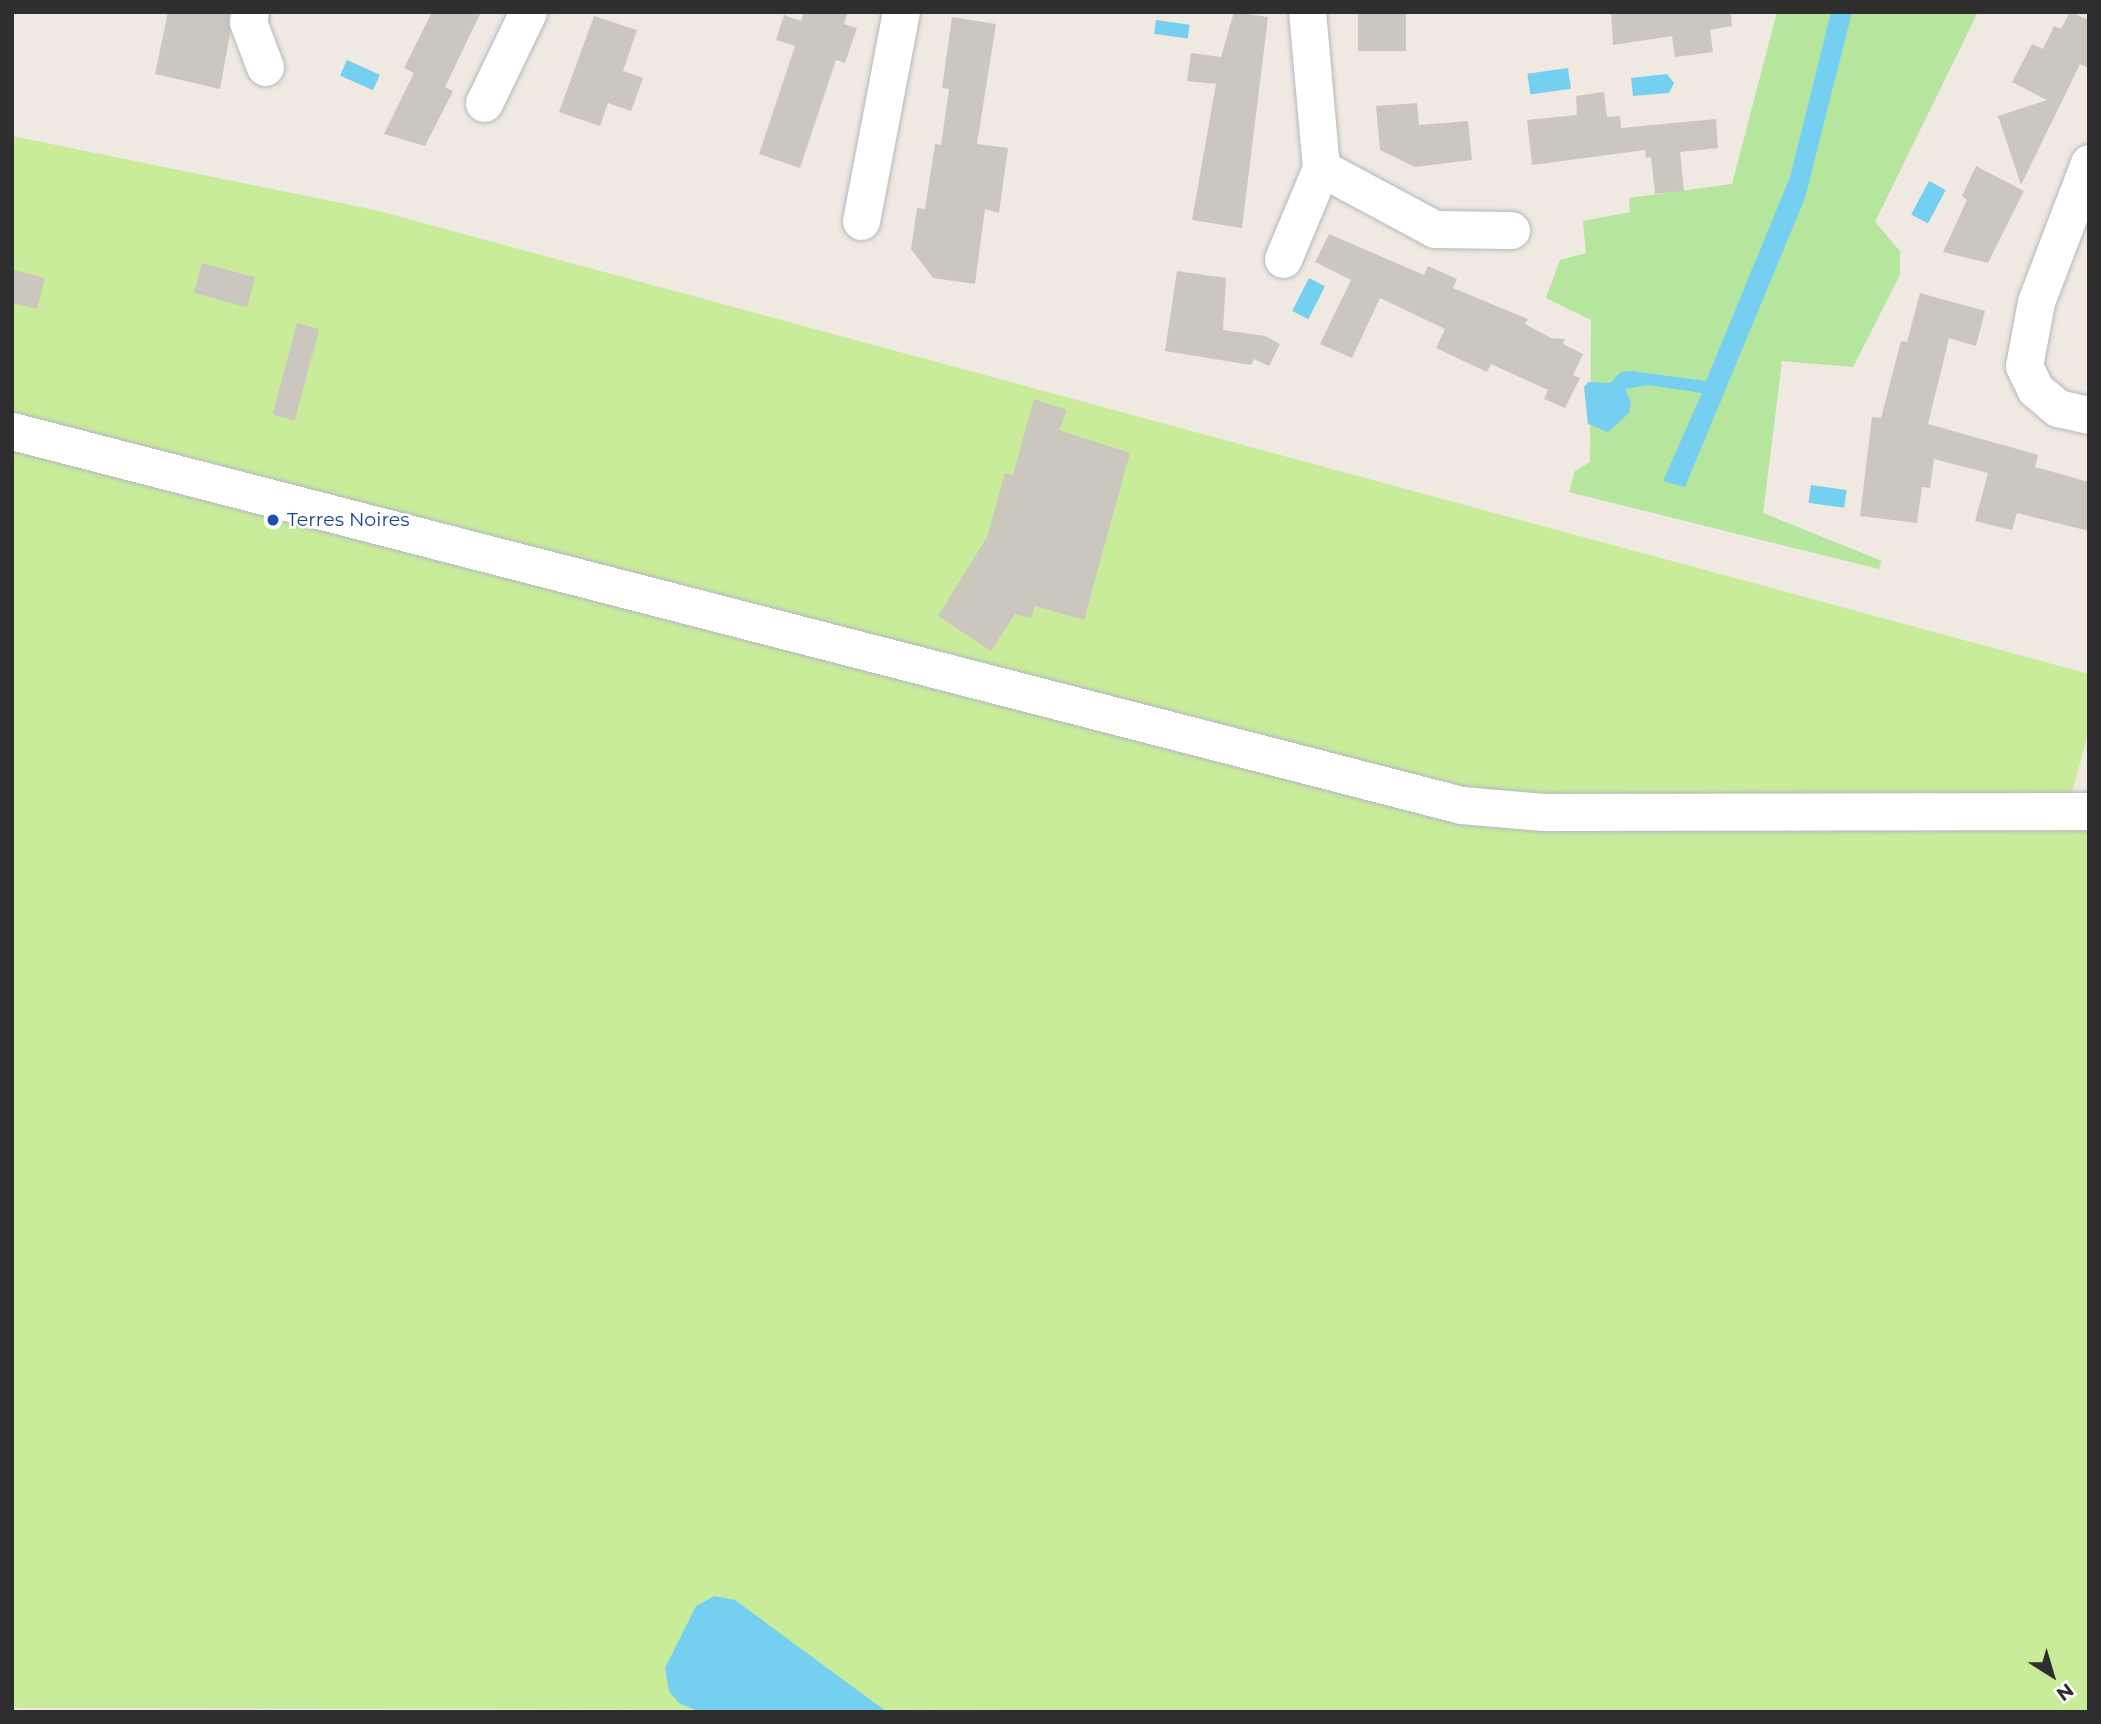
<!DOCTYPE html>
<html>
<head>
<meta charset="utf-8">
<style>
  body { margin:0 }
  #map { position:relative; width:2101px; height:1724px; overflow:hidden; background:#efe9e1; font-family:Montserrat,sans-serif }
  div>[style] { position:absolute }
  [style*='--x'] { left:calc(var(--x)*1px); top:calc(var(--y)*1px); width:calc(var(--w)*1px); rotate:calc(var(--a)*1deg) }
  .green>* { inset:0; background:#b6e59e }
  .pitch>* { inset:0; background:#c9ec9a }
  .water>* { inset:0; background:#75cff0; transform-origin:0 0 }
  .building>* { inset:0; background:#cbc7bf; transform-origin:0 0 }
  .roads { filter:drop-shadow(0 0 2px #b4b7c1) drop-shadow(0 0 2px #b4b7c1) }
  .street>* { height:37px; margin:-18.5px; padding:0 18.5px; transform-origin:18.5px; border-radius:18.5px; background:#fff }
  .dots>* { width:19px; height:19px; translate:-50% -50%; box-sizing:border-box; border:4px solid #fff; border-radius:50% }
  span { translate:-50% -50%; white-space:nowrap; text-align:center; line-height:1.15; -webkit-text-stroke:5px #fff; paint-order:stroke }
  .transit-label { font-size:19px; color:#164399 }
  .left { translate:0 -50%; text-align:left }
  .frame { position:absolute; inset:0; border:14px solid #2e2e2e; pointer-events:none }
  .north { position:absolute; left:2017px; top:1640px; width:70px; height:70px; -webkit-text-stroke:5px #fff; paint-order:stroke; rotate:143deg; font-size:19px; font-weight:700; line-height:28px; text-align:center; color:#2e2e2e }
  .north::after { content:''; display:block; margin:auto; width:24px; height:32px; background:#2e2e2e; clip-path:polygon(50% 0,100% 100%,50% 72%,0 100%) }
</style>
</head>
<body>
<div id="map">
  <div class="green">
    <i style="clip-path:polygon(1777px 12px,1978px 12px,1875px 222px,1900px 251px,1900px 275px,1853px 367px,1782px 361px,1763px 513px,1882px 561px,1879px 569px,1569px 492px,1575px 471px,1590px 462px,1591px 320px,1546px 298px,1560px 260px,1586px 253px,1583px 221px,1630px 212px,1629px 198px,1732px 184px)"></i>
  </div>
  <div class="pitch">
    <i style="clip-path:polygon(12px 136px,375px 210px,2089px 674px,2089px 730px,2065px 819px,2089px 822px,2089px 1712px,12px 1708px)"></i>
  </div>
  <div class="water">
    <i style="clip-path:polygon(1831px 12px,1852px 12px,1805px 198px,1685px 487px,1663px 481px,1702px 393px,1648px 385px,1625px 389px,1631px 402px,1629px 413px,1608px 432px,1588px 424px,1584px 387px,1588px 382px,1610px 383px,1621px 372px,1631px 371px,1706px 381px,1790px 177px)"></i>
    <i style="left:1156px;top:20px;width:34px;height:14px;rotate:8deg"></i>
    <i style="left:347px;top:60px;width:36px;height:17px;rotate:24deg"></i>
    <i style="left:1568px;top:68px;width:21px;height:41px;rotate:82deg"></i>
    <i style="clip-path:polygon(1667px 74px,1674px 83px,1669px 93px,1633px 96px,1631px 78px)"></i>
    <i style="left:1929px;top:181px;width:19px;height:38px;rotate:28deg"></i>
    <i style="left:1309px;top:278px;width:18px;height:37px;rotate:27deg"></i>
    <i style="left:1811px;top:485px;width:36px;height:18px;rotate:8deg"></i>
    <i style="clip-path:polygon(714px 1596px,735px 1600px,887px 1712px,700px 1712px,679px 1703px,669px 1691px,665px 1668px,696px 1606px)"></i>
  </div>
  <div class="building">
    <i style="clip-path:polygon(168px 12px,229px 12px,230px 34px,220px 89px,155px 74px)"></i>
    <i style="clip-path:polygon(432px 12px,481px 12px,445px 87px,453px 91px,425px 146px,384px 134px,414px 73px,404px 68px)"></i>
    <i style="clip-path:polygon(804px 12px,848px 12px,844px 24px,857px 28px,845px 63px,836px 60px,800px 168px,759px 154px,795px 46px,776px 40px,784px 15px,801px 21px)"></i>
    <i style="clip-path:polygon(1234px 12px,1268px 17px,1242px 228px,1192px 220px,1216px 84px,1187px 81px,1191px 53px,1221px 57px)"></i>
    <i style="left:1358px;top:12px;width:48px;height:39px"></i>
    <i style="clip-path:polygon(1611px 12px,1731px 12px,1732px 26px,1710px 30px,1713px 52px,1675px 57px,1672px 36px,1613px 45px)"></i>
    <i style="clip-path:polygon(2070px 12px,2089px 20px,2089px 68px,2080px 64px,2021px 185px,1998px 116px,2047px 100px,2012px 82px,2032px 44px,2043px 49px,2054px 26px,2061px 29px)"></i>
    <i style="clip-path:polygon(594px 16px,637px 30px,623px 71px,643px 78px,631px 111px,608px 103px,600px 126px,559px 112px)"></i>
    <i style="clip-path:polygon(952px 17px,996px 24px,977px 144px,1008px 148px,999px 213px,985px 209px,975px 284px,933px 278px,911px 249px,917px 208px,925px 209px,935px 144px,941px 145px,949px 89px,942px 88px)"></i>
    <i style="clip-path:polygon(1604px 92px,1607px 117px,1620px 116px,1621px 128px,1716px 119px,1718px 148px,1680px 152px,1684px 191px,1655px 194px,1651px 157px,1646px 158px,1645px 150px,1532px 165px,1527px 120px,1577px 115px,1576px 96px)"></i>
    <i style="clip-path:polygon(1417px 103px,1419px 125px,1468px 121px,1472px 160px,1415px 167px,1380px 150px,1376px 106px)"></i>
    <i style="clip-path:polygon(1976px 166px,2024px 191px,1988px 263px,1943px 252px,1967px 200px,1962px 196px)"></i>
    <i style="clip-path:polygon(1329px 234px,1424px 275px,1428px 266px,1457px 279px,1453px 288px,1528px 319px,1525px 324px,1551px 338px,1565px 339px,1563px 344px,1583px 354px,1573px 375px,1580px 378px,1565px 408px,1544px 399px,1548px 390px,1491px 364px,1487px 372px,1436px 348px,1445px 329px,1380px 298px,1352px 358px,1320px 344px,1351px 280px,1315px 262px)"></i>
    <i style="left:202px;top:263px;width:55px;height:31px;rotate:15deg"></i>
    <i style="clip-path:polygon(12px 269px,45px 278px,37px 309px,12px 303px)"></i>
    <i style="clip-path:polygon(1177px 271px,1226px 278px,1223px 330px,1265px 336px,1280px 344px,1269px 366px,1254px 359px,1251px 365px,1165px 351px)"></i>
    <i style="clip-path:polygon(1920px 293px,1985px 311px,1976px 346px,1949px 338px,1928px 424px,2038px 455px,2035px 467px,2089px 482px,2089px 531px,2017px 513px,2012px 530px,1975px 521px,1988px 473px,1934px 459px,1930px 488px,1922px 487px,1917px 523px,1860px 516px,1872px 417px,1881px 418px,1901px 341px,1907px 342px)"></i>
    <i style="left:297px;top:323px;width:23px;height:95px;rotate:15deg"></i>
    <i style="clip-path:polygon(1034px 399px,1067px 410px,1059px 430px,1130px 453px,1084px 620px,1035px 606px,1031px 618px,1015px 614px,991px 651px,938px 616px,987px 537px,1005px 473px,1013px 475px)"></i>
  </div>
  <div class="roads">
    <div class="street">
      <i style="--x:250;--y:12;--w:10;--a:101"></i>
      <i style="--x:248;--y:22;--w:48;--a:69.3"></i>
      <i style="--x:484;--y:103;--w:101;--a:-64.2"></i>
      <i style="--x:2089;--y:163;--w:149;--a:110.9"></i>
      <i style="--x:2036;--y:302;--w:65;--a:100.6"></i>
      <i style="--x:2024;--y:366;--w:25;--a:64"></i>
      <i style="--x:2035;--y:389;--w:30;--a:40"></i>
      <i style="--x:2058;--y:408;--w:32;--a:13"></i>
      <i style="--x:1321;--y:168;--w:129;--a:28.2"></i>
      <i style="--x:1435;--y:229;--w:76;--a:0.8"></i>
      <i style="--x:861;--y:221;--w:213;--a:-79.2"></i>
      <i style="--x:1283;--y:259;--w:99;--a:-67.3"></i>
      <i style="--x:1321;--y:168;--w:157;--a:-95.1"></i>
      <i style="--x:12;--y:431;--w:1496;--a:14.47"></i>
      <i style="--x:1461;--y:805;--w:83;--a:4.8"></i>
      <i style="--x:1544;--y:812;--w:545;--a:-0.11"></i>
    </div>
  </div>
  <div class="dots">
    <i style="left:273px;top:520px;background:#1a4fb4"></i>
  </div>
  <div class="transit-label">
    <span class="left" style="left:287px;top:520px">Terres Noires</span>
  </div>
  <div class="frame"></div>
  <div class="north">N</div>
</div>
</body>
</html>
